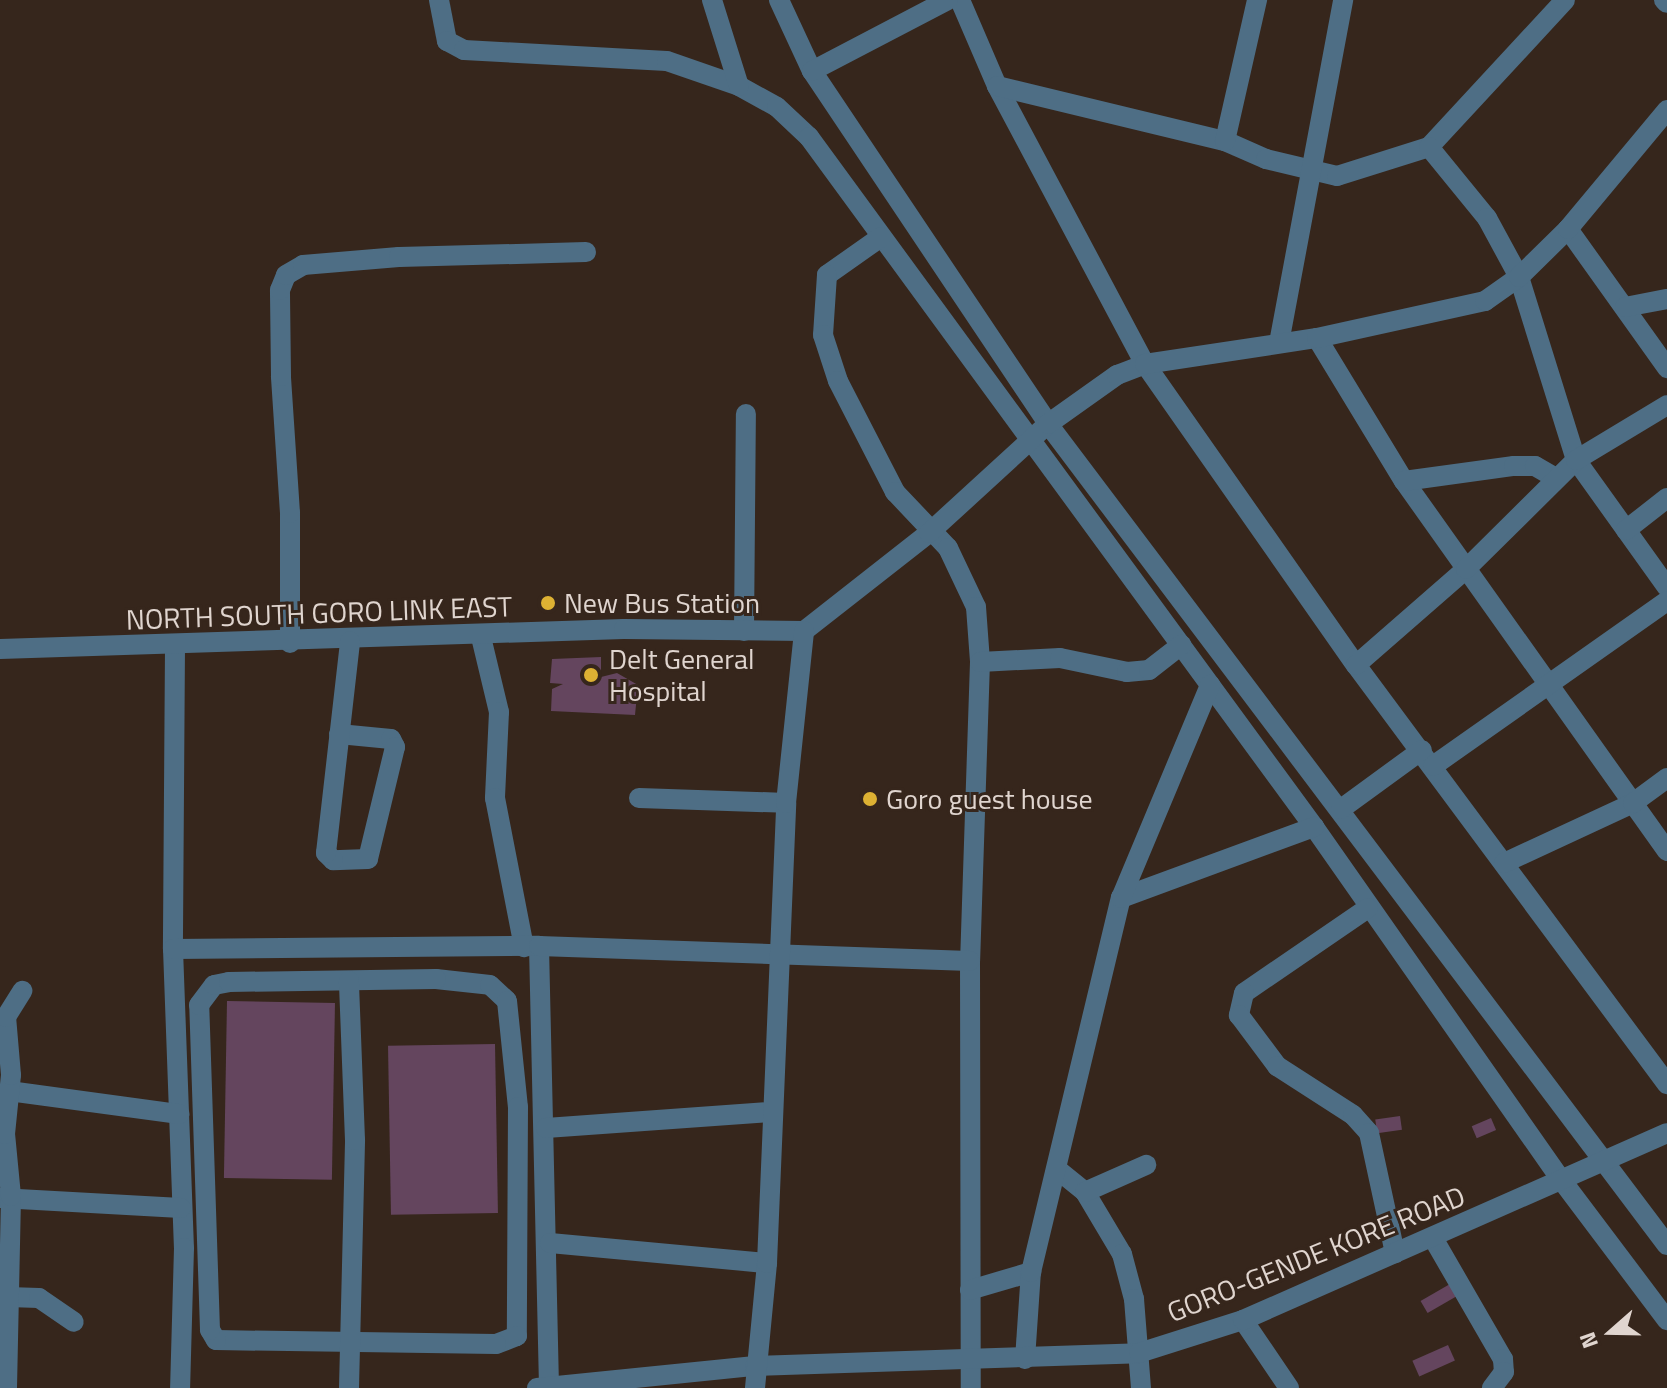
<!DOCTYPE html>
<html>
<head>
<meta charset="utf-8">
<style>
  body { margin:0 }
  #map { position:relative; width:1667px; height:1388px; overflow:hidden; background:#36261c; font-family:"Titillium Web",sans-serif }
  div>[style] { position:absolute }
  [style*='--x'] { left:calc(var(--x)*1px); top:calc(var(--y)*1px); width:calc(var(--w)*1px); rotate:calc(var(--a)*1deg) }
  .building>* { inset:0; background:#64455e; transform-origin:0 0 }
  .minor>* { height:20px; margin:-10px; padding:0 10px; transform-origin:10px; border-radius:10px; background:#4e6e85 }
  .dots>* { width:22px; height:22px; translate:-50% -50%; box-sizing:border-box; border:4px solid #36261c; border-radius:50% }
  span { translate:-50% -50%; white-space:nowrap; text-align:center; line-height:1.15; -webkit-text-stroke:6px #36261c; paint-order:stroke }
  .poi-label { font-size:28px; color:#e0d5cf }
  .left { translate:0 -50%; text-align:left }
  .street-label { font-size:28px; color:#e0d5cf }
  .north { position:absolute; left:1571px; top:1292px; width:80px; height:80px; -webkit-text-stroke:6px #36261c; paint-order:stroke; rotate:250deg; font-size:22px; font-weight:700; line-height:32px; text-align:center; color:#e0d5cf }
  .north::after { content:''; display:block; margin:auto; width:28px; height:36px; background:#e0d5cf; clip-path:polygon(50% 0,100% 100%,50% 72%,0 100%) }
</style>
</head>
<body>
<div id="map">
  <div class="building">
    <i style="clip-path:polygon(601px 657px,601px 677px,617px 673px,638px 685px,635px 715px,551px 711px,552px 689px,563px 684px,550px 683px,552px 659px)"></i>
    <i style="left:227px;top:1001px;width:108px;height:177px;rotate:1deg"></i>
    <i style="left:495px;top:1044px;width:169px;height:107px;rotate:89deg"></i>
    <i style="left:1400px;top:1116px;width:14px;height:25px;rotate:82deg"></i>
    <i style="left:1491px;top:1118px;width:13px;height:21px;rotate:67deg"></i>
    <i style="left:1450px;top:1284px;width:14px;height:34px;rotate:60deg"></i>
    <i style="left:1448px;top:1345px;width:17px;height:39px;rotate:66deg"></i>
  </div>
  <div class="minor">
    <i style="--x:439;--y:0;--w:42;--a:79"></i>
    <i style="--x:447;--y:41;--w:19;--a:28"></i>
    <i style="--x:464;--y:50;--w:203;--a:3.1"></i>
    <i style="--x:667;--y:61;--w:76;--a:19.1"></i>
    <i style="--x:739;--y:86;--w:43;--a:28.9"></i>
    <i style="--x:777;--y:107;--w:44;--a:43.2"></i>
    <i style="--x:809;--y:137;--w:855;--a:53.8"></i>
    <i style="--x:1314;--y:827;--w:434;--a:55"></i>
    <i style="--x:1563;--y:1182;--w:173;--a:53"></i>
    <i style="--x:712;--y:0;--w:90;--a:72.6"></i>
    <i style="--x:779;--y:0;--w:78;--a:65.1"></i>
    <i style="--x:812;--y:71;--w:425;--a:56.2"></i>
    <i style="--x:1048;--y:424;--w:1028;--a:52.99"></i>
    <i style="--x:960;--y:0;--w:94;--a:66.7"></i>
    <i style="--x:997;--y:86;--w:315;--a:62"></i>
    <i style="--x:1145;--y:364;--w:368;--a:55"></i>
    <i style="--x:1356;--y:665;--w:522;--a:53.42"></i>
    <i style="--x:1664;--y:0;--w:4;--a:45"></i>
    <i style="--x:812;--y:71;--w:153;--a:-27.6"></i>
    <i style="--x:997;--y:86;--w:235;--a:13.6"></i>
    <i style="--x:1225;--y:141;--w:45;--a:23.7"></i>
    <i style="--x:1266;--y:159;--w:73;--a:13.5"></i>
    <i style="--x:1337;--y:176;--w:96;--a:-17.5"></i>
    <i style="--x:1429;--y:147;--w:200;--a:-47.2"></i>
    <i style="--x:1225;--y:141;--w:145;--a:-77.2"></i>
    <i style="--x:1429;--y:147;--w:92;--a:50.8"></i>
    <i style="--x:1487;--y:218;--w:67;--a:61.5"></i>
    <i style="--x:1519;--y:277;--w:192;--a:72.7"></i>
    <i style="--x:1576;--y:460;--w:156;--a:54.4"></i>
    <i style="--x:1568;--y:229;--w:171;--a:54.5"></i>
    <i style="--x:881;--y:237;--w:66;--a:144.9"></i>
    <i style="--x:827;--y:275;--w:60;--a:93.8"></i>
    <i style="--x:823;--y:335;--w:48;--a:71.9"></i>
    <i style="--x:838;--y:381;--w:125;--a:62.8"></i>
    <i style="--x:895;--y:492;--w:77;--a:46.6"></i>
    <i style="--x:948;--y:548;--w:65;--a:64.6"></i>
    <i style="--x:976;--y:607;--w:55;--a:85.8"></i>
    <i style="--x:980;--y:662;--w:299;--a:91.9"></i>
    <i style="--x:970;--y:961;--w:427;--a:89.9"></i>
    <i style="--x:1625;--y:307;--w:43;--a:-10.8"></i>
    <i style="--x:1317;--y:338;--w:167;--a:58.7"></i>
    <i style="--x:1404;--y:481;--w:454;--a:54.6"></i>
    <i style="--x:1279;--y:343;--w:349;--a:-79.4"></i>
    <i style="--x:1404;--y:481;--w:111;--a:-7.8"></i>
    <i style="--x:1514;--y:466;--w:21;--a:0"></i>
    <i style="--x:1535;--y:466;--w:24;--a:30"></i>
    <i style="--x:1626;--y:530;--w:52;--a:-38"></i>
    <i style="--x:744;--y:631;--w:217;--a:-89.5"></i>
    <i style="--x:481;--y:637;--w:77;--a:76.5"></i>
    <i style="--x:499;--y:712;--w:86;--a:92.7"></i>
    <i style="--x:495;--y:798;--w:152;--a:79"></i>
    <i style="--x:290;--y:643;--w:130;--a:-90"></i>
    <i style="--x:290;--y:513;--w:137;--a:-93.8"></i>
    <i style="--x:281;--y:376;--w:86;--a:-90.7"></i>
    <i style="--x:280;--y:290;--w:16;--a:-68"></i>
    <i style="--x:286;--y:275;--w:20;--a:-30"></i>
    <i style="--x:303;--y:265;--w:96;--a:-4.8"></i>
    <i style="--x:399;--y:257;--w:187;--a:-1.5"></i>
    <i style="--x:175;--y:647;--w:302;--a:90.4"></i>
    <i style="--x:173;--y:949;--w:299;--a:87.9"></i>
    <i style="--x:184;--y:1248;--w:140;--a:91.6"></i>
    <i style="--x:0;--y:649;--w:624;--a:-1.84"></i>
    <i style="--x:624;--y:629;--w:180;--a:0.6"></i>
    <i style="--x:804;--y:631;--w:159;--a:-38.1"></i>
    <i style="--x:929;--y:533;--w:161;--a:-42.5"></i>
    <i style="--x:1048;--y:424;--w:85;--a:-35.4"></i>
    <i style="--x:1117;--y:375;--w:30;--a:-21"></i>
    <i style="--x:1145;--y:364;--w:174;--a:-8.6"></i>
    <i style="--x:1317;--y:338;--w:172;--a:-12.4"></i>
    <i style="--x:1485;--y:301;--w:42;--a:-35.2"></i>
    <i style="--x:1519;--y:277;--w:69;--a:-44.4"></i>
    <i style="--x:1568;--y:229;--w:155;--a:-50.2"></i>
    <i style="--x:980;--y:662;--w:80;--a:-2.9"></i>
    <i style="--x:1060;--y:658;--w:68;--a:11.8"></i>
    <i style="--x:1127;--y:672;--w:22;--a:-5"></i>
    <i style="--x:1149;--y:670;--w:41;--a:-38"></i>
    <i style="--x:1356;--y:665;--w:146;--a:-41.1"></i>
    <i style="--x:1466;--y:569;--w:155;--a:-44.7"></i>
    <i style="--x:1576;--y:460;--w:106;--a:-31.1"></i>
    <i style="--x:339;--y:734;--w:52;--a:5.5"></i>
    <i style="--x:391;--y:739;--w:9;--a:63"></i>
    <i style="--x:395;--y:747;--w:115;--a:103.6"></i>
    <i style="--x:368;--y:859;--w:35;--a:178"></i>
    <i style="--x:333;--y:860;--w:10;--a:-135"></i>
    <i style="--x:326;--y:853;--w:213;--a:-83.5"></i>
    <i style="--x:1433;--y:766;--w:286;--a:-35.2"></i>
    <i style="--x:639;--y:798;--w:147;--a:1.9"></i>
    <i style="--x:1341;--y:809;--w:100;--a:-36.1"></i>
    <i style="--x:1504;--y:863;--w:142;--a:-24.9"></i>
    <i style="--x:1633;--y:803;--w:42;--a:-36.3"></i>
    <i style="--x:1121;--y:898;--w:206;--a:-20.2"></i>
    <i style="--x:1368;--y:908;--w:150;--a:145.6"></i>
    <i style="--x:1244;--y:993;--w:23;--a:103"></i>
    <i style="--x:1239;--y:1015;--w:64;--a:53.3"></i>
    <i style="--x:1277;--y:1066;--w:90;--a:32.8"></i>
    <i style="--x:1353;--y:1115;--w:24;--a:48"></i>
    <i style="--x:1369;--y:1133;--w:123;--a:77.8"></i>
    <i style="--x:539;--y:946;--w:440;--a:88.7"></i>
    <i style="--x:173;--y:949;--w:366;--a:-0.5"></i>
    <i style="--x:539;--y:946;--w:431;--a:2"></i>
    <i style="--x:436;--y:979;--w:54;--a:6.3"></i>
    <i style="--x:490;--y:985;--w:23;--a:43"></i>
    <i style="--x:507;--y:1001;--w:107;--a:84.1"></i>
    <i style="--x:518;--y:1107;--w:229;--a:90.3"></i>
    <i style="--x:517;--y:1336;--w:22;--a:159"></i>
    <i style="--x:496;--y:1344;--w:280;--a:-179.2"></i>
    <i style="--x:216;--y:1340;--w:12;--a:-121"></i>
    <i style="--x:210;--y:1330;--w:325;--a:-91.9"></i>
    <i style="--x:199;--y:1005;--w:25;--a:-53"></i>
    <i style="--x:214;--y:985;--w:15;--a:-11"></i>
    <i style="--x:229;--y:982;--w:207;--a:-0.8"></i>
    <i style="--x:9;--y:1091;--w:172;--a:7.7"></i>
    <i style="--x:546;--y:1128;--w:225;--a:-4.1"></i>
    <i style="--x:1058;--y:1170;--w:35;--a:39"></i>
    <i style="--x:1085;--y:1192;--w:72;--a:59.2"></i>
    <i style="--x:1122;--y:1254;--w:47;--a:75.1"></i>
    <i style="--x:1134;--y:1299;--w:89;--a:85.5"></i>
    <i style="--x:1085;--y:1192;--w:67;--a:-23.9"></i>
    <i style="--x:0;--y:1198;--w:181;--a:3.2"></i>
    <i style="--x:1433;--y:1238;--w:140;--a:60"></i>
    <i style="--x:1503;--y:1359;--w:13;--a:86"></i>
    <i style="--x:1504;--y:1372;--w:20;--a:127"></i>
    <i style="--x:550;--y:1243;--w:218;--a:5.3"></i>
    <i style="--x:970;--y:1290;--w:64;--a:-16.4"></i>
    <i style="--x:8;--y:1297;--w:31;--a:2"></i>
    <i style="--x:39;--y:1298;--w:42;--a:34.4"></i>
    <i style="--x:1243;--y:1320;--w:82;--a:55.9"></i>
    <i style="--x:1025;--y:1359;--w:87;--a:-86.1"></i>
    <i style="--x:1031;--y:1272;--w:385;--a:-76.5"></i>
    <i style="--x:1121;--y:898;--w:231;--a:-67.3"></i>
    <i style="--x:7;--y:1388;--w:192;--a:-88.8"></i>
    <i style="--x:11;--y:1196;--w:62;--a:-95.5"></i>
    <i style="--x:5;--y:1134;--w:59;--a:-84.2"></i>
    <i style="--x:11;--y:1075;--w:58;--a:-94.9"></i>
    <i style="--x:6;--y:1017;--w:31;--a:-58"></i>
    <i style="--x:349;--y:1388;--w:248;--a:-88.6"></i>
    <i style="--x:355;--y:1140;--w:159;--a:-92.2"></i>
    <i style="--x:537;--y:1388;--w:219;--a:-5.8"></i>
    <i style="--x:755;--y:1366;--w:384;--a:-1.9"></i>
    <i style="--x:1139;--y:1353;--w:109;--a:-17.6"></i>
    <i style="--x:1243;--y:1320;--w:463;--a:-23.8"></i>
    <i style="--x:755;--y:1388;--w:126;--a:-84.5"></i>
    <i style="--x:767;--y:1263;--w:460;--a:-87.6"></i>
    <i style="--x:786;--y:803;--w:173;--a:-84"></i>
  </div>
  <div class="dots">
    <i style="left:548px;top:603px;background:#ddb133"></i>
    <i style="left:591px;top:675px;background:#ddb133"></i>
    <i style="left:870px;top:799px;background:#ddb133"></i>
  </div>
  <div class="poi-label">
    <span class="left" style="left:564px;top:603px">New Bus Station</span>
    <span class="left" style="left:609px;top:675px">Delt General<br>Hospital</span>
    <span class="left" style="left:886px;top:799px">Goro guest house</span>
  </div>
  <div class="street-label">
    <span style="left:319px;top:613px;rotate:-2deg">NORTH SOUTH GORO LINK EAST</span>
    <span style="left:1316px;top:1254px;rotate:-22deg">GORO-GENDE KORE ROAD</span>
  </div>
  <div class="north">N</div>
</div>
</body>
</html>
